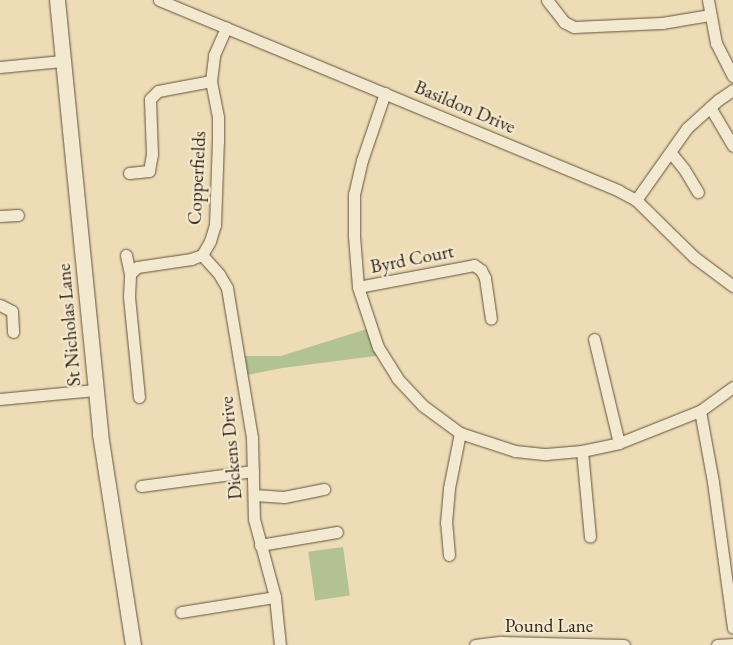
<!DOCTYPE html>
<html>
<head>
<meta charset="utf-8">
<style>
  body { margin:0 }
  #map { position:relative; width:733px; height:645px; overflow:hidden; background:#eddcb6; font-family:"EB Garamond",serif }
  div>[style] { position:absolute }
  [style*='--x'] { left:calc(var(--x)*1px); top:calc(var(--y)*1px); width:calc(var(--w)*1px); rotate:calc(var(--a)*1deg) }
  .green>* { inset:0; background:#b2c293; transform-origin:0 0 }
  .roads { filter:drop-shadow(0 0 1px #62523c) drop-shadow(0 0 1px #62523c) }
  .street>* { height:11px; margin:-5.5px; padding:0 5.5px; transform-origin:5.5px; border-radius:5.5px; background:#f3e8d0 }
  .secondary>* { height:15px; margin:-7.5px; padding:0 7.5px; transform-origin:7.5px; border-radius:7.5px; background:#f3e8d0 }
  span { translate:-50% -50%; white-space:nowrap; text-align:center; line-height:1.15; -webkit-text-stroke:4.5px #f3e8d0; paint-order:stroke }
  .street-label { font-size:19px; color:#332414 }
</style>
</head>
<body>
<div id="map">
  <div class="green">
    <i style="clip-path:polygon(370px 328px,383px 355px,282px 368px,242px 376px,240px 356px,281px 356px)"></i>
    <i style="left:343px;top:547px;width:49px;height:35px;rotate:82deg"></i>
  </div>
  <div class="roads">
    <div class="street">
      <i style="--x:159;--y:0;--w:498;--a:22.5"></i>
      <i style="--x:619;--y:191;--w:19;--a:28"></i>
      <i style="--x:636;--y:200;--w:81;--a:44.5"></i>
      <i style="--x:694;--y:257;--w:49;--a:36.6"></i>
      <i style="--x:547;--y:0;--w:28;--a:52"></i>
      <i style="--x:564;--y:22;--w:11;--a:27"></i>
      <i style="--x:574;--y:27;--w:88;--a:-2.6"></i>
      <i style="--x:662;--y:23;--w:49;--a:-9.5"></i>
      <i style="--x:708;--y:0;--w:44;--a:79.5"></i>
      <i style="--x:716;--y:43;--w:37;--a:63"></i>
      <i style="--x:0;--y:67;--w:62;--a:-5.5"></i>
      <i style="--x:385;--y:93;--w:71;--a:108.9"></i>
      <i style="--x:362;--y:160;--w:35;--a:103"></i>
      <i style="--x:354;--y:194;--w:42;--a:90"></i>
      <i style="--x:354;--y:236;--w:51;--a:85.5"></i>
      <i style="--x:358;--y:287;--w:63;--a:71.6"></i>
      <i style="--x:378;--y:347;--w:36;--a:58"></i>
      <i style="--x:397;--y:378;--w:37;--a:47"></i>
      <i style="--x:422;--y:405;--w:47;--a:36.4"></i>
      <i style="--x:460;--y:433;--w:58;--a:18.1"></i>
      <i style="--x:515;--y:451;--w:31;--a:6"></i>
      <i style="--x:546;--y:454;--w:36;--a:-5"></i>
      <i style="--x:582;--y:451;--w:38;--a:-12"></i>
      <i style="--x:619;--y:443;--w:87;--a:-21.6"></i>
      <i style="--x:700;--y:411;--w:41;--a:-36"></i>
      <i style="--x:710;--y:107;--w:45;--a:59.5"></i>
      <i style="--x:669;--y:155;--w:3;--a:-45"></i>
      <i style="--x:671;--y:153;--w:21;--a:51"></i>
      <i style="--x:684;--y:169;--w:27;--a:59"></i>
      <i style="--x:129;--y:173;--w:20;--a:-6"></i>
      <i style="--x:149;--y:171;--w:17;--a:-80"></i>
      <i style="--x:152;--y:154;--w:55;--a:-92.1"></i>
      <i style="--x:150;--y:99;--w:11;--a:-45"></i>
      <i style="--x:158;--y:91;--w:54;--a:-10.7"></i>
      <i style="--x:636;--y:200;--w:88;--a:-54.7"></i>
      <i style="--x:687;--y:128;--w:42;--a:-42.1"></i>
      <i style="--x:718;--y:100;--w:18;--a:-34"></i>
      <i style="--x:0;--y:216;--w:18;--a:-3"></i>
      <i style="--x:126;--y:255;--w:19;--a:78"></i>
      <i style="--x:202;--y:255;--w:25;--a:48"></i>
      <i style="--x:219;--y:274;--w:16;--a:60"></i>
      <i style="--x:227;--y:288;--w:152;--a:80.5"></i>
      <i style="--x:252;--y:438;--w:81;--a:88.6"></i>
      <i style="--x:254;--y:519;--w:81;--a:74.9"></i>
      <i style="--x:275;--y:597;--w:48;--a:84.1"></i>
      <i style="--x:358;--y:287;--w:118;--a:-10.7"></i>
      <i style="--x:474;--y:265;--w:9;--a:36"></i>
      <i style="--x:481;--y:270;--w:9;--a:63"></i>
      <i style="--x:485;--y:278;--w:41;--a:81.7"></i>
      <i style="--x:0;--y:305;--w:13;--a:27"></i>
      <i style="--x:12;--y:311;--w:21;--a:87"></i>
      <i style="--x:594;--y:339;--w:107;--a:76.5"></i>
      <i style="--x:139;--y:397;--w:101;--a:-95.7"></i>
      <i style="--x:129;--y:296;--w:22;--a:-87"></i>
      <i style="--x:130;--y:274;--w:10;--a:-45"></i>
      <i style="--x:137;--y:267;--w:55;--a:-8.4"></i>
      <i style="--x:191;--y:259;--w:12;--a:-20"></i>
      <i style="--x:202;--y:255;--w:16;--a:-60"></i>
      <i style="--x:210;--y:241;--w:17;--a:-73"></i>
      <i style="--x:215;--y:225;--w:84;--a:-88"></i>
      <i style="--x:218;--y:141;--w:24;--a:-90"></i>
      <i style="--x:218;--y:117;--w:37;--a:-101"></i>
      <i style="--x:211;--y:81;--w:26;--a:-83"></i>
      <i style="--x:214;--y:55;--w:30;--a:-66"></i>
      <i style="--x:0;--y:399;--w:95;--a:-5.4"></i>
      <i style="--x:700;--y:411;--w:72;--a:79.6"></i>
      <i style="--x:713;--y:482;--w:147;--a:82.2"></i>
      <i style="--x:582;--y:451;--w:86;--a:84.7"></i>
      <i style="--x:141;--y:486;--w:113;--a:-7.6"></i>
      <i style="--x:254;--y:495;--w:30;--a:4"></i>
      <i style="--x:284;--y:497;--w:41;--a:-11.3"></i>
      <i style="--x:260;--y:545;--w:78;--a:-9.6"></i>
      <i style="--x:449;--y:555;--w:32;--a:-95"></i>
      <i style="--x:446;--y:523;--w:35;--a:-85"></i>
      <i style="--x:449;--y:488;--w:56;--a:-78.7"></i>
      <i style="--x:181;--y:612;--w:95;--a:-9.1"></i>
      <i style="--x:475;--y:645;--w:26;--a:-7"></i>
      <i style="--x:501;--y:642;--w:123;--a:1.4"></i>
      <i style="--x:717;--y:645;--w:16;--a:-4"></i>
    </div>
    <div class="secondary">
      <i style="--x:57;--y:0;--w:436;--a:84.3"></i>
      <i style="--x:100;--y:434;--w:214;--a:81.1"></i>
    </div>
  </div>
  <div class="street-label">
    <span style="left:465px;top:107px;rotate:23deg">Basildon Drive</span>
    <span style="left:197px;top:178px;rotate:-87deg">Copperfields</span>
    <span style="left:412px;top:259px;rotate:-11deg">Byrd Court</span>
    <span style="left:69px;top:325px;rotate:-95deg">St Nicholas Lane</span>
    <span style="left:231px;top:448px;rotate:-95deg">Dickens Drive</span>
    <span style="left:549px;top:626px">Pound Lane</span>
  </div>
</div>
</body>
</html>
